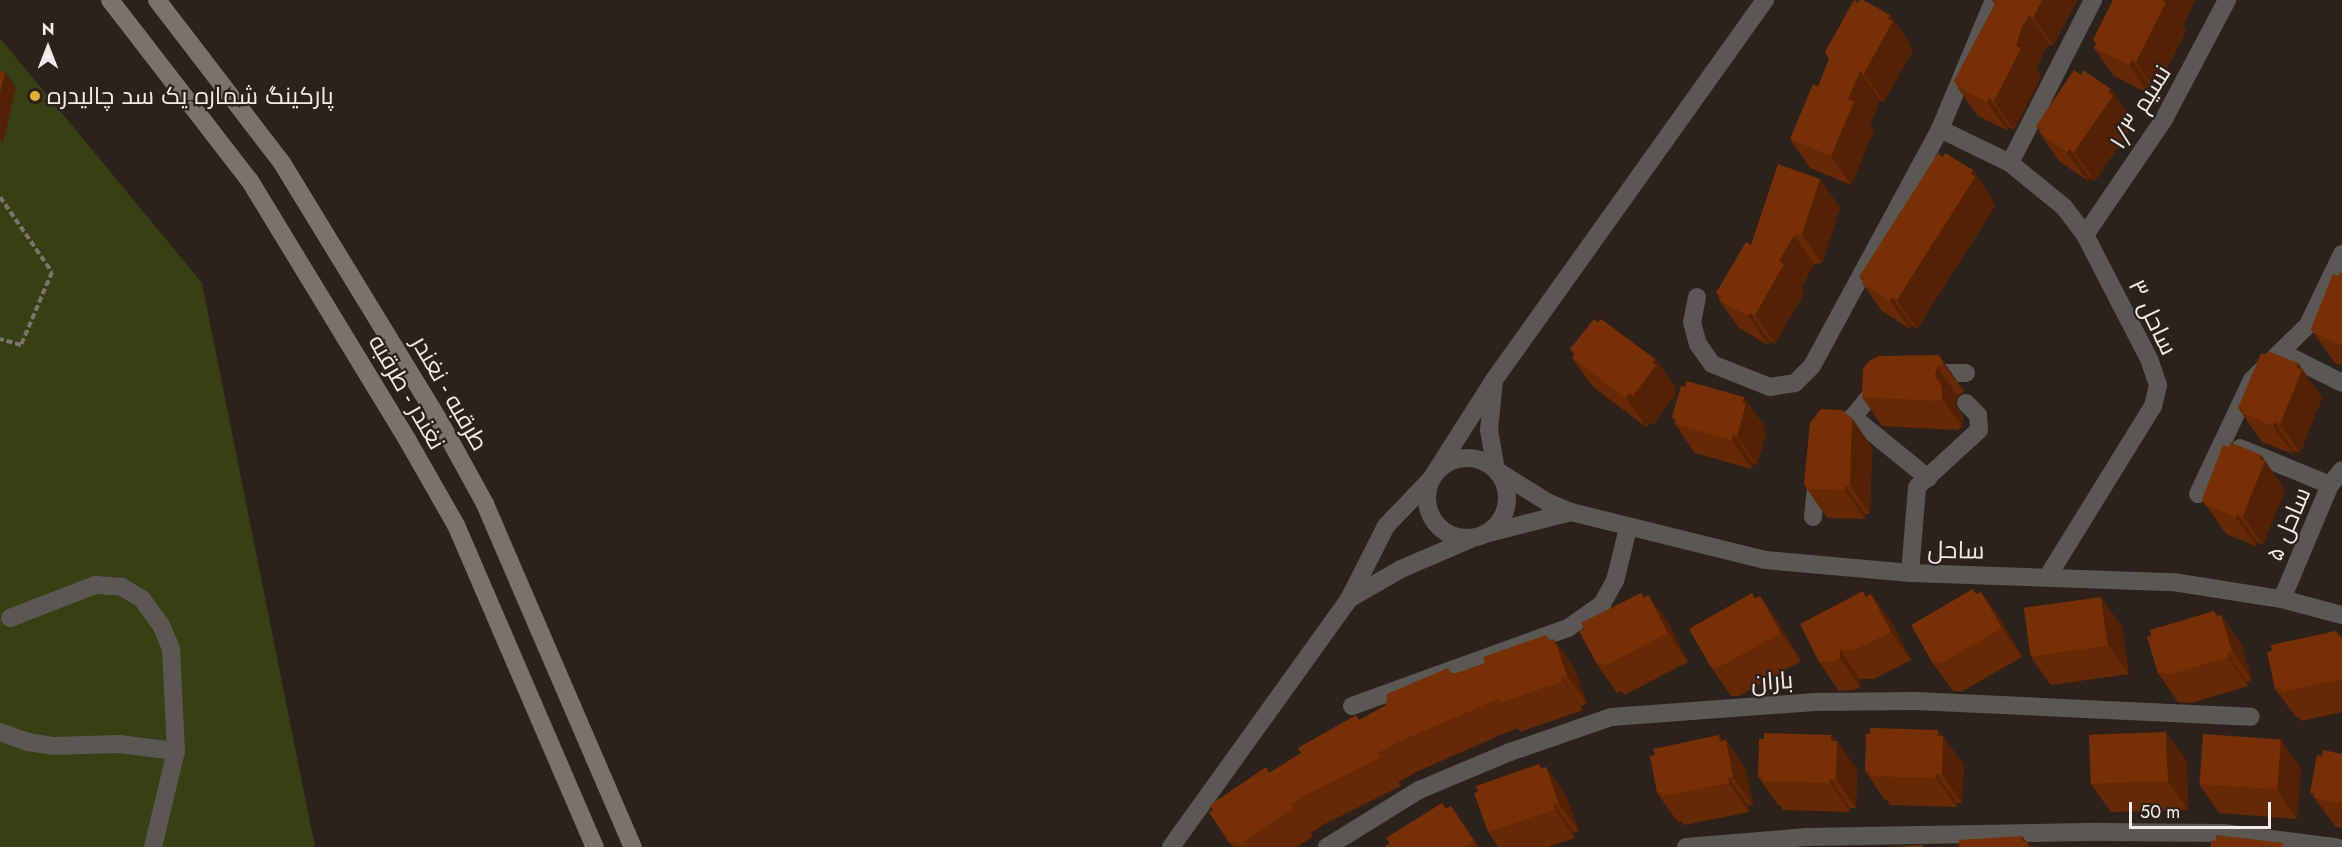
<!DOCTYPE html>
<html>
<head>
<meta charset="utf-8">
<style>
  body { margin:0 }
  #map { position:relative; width:2342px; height:847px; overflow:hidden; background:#2d211c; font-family:Jost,Cairo,sans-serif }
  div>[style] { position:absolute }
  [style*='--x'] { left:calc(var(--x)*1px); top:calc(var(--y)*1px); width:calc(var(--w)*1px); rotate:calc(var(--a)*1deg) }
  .green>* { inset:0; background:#373f15 }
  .path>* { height:4px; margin-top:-2px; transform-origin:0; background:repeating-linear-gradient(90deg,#7c726d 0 6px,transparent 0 9px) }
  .street>* { height:18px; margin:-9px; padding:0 9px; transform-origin:9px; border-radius:9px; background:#5b5752 }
  .street>.ring { margin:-9px; padding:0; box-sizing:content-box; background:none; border:18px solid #5b5752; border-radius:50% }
  .secondary>* { height:18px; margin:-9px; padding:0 9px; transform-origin:9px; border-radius:9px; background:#79736b }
  .wall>* { inset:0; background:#662905 }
  .shaded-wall>* { inset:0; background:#532204; transform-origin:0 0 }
  .building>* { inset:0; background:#773006; transform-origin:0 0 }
  .dots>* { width:16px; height:16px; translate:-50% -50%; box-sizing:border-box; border:3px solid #2d211c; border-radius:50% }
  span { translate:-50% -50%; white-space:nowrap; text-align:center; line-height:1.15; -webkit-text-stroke:4.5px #2d211c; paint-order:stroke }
  .poi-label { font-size:24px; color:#f3ebe7 }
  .left { translate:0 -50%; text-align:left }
  .street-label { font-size:24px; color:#f3ebe7 }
  .north { position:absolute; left:18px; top:18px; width:60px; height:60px; -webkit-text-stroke:4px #2d211c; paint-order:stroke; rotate:0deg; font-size:16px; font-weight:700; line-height:24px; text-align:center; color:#f3ebe7 }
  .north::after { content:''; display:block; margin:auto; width:21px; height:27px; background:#f3ebe7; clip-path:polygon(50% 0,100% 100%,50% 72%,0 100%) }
  .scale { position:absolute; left:2129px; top:802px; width:142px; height:27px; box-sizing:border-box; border:3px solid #f3ebe7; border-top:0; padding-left:8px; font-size:18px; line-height:21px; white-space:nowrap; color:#f3ebe7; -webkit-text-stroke:4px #2d211c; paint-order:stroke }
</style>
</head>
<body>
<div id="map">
  <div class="green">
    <i style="clip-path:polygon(0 38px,202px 283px,315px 847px,0 847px)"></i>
  </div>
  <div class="path">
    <i style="--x:0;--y:197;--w:91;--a:55.3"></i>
    <i style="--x:52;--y:272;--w:79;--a:113"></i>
    <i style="--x:21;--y:345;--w:22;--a:-164"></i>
  </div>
  <div class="street">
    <i style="--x:1940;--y:129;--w:78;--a:25.9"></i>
    <i style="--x:2010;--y:163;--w:70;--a:39.2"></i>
    <i style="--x:2064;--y:207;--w:35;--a:53"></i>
    <i style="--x:2085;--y:235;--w:140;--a:62.7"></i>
    <i style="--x:2149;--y:359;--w:28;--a:71"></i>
    <i style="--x:2158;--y:385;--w:22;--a:103"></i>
    <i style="--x:2153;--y:406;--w:200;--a:121.7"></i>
    <i style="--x:2010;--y:163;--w:183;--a:-63"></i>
    <i style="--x:2085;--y:235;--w:140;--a:-55.7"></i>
    <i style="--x:2164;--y:119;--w:135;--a:-62.1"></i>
    <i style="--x:1697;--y:297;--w:25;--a:101"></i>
    <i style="--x:1692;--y:322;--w:23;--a:75"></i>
    <i style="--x:1698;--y:344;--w:24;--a:55"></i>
    <i style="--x:1712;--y:364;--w:62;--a:21.6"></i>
    <i style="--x:1770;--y:387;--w:25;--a:-9"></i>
    <i style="--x:1795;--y:383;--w:24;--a:-45"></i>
    <i style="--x:1812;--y:366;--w:269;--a:-61.6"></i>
    <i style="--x:1940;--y:129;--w:140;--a:-67.3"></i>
    <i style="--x:2281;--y:352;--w:68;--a:26.9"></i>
    <i style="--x:1927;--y:373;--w:39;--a:0"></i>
    <i style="--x:1494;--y:380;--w:467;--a:-54.5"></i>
    <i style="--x:1853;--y:417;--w:97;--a:39.1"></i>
    <i style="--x:1833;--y:431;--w:24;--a:-35"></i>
    <i style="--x:1853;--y:417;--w:44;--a:-50.5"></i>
    <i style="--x:2240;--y:448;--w:97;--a:22.3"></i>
    <i class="ring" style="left:1427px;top:458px;width:62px;height:62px"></i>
    <i style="--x:2198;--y:494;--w:126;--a:-64.7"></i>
    <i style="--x:2252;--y:380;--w:78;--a:-44.5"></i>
    <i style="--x:2308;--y:325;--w:79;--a:-64.4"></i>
    <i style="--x:1571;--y:512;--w:200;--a:13.9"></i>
    <i style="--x:1765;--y:560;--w:146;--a:5.1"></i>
    <i style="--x:1910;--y:573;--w:263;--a:2"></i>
    <i style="--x:2173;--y:582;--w:110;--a:8.9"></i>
    <i style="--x:2282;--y:599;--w:62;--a:14.9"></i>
    <i style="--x:1813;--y:517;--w:40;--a:-84.3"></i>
    <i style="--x:1910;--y:573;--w:86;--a:-85.3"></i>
    <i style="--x:1917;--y:487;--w:84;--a:-42.6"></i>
    <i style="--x:1979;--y:430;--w:15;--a:-94"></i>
    <i style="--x:1978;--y:415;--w:17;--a:-135"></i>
    <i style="--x:1349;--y:599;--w:60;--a:-30"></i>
    <i style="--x:1401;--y:569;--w:76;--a:-23.2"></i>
    <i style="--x:2282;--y:599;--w:124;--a:-67.2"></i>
    <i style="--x:2330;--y:485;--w:19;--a:-51"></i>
    <i style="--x:10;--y:618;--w:91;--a:-21.2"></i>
    <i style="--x:95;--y:585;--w:27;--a:4"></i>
    <i style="--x:122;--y:587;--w:23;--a:31"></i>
    <i style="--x:142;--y:599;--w:32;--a:54"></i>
    <i style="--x:161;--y:625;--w:26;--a:67"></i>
    <i style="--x:171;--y:649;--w:102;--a:87.2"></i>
    <i style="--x:176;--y:751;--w:99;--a:103.5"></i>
    <i style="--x:1352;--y:706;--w:230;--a:-19.9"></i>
    <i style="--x:1568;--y:628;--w:42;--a:-35.2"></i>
    <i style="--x:1602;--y:604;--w:26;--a:-61"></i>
    <i style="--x:1615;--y:581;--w:55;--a:-76.2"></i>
    <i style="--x:0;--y:732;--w:30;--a:20"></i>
    <i style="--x:28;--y:742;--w:25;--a:9"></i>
    <i style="--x:53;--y:746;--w:66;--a:-1.7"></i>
    <i style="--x:119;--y:744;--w:57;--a:7"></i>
    <i style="--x:1171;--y:847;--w:305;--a:-54.3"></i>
    <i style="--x:1349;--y:599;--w:82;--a:-63.1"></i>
    <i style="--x:1386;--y:526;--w:65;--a:-46.2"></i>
    <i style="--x:1431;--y:479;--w:117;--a:-57.5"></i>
    <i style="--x:1494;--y:380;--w:50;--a:95.7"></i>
    <i style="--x:1489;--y:430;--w:41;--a:80.1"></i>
    <i style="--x:1496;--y:470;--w:60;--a:32.1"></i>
    <i style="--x:1547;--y:502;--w:26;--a:23"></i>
    <i style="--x:1571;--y:512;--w:89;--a:165.7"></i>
    <i style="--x:1327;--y:847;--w:108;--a:-31.8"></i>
    <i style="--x:1419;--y:790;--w:99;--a:-22.7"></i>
    <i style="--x:1510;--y:752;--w:107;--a:-19.1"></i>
    <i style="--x:1611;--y:717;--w:204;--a:-4.2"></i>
    <i style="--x:1814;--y:702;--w:102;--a:-0.6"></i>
    <i style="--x:1916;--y:701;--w:335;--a:2.7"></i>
    <i style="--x:1686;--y:847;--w:121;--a:-4.7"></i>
    <i style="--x:1807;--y:837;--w:294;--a:-1"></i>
    <i style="--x:2101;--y:832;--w:122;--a:0.5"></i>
    <i style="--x:2223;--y:833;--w:114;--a:7.1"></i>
  </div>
  <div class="secondary">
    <i style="--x:110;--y:0;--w:229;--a:52.3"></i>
    <i style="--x:250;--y:181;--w:304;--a:58.7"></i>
    <i style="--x:408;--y:441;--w:97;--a:60.3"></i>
    <i style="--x:456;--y:525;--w:351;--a:66.7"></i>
    <i style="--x:157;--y:0;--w:205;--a:52.5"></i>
    <i style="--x:282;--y:163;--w:303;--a:58.6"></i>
    <i style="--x:440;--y:422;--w:94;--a:61.2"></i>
    <i style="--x:485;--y:504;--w:374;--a:66.7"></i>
  </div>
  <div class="wall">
    <i style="clip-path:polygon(1992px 0,2077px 0,2053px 46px,2049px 44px,2041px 58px,2037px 71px,2041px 77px,2014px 130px,2009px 127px,2007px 130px,1978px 116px,1957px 87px,1958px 86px,1954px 81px,1995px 4px)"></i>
    <i style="clip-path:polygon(2113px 0,2195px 0,2183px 26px,2186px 31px,2156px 91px,2152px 88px,2149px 94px,2114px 76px,2094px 48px,2096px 44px,2093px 40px)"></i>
    <i style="clip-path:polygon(1858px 3px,1890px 15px,1910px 44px,1909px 45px,1913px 50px,1884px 102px,1880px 100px,1870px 125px,1874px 130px,1851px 185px,1810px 168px,1790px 139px,1818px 87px,1829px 59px)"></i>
    <i style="clip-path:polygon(2131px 117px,2129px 120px,2133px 125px,2095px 181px,2090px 178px,2088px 181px,2059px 161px,2039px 132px,2040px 131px,2036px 126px)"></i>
    <i style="clip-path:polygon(1820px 179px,1840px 208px,1822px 263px,1814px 264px,1801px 288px,1804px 293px,1775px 344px,1770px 341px,1768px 345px,1739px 328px,1719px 300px,1720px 299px,1716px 293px,1751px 245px)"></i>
    <i style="clip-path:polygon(1993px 199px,1992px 201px,1995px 206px,1917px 329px,1912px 326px,1910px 329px,1882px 311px,1862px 283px,1863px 281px,1859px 277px)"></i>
    <i style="clip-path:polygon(2342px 273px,2342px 366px,2335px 363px,2311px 329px,2339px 276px)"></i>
    <i style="clip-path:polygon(1570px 349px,1655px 359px,1676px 388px,1674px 391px,1676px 394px,1653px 425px,1650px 422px,1646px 427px,1592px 386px,1572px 358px,1574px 355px)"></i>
    <i style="clip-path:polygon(1939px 355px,1959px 384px,1964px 392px,1958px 396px,1955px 405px,1963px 415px,1962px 427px,1957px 430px,1882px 426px,1862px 397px)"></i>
    <i style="clip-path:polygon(2266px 355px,2298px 363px,2322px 398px,2300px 453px,2294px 451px,2293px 454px,2262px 442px,2238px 408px)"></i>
    <i style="clip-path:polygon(1744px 397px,1764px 426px,1763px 429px,1766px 433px,1757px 465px,1753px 463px,1752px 469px,1695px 453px,1675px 424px,1675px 422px,1672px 417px)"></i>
    <i style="clip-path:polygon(1872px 447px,1870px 514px,1865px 514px,1865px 519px,1827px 518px,1807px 489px)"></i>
    <i style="clip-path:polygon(2229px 447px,2261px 455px,2285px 490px,2263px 545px,2258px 542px,2256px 546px,2226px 534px,2202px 499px)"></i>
    <i style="clip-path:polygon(1981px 592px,2001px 620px,2022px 657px,1961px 692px,1953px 691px,1932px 662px,1977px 594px)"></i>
    <i style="clip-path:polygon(1641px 593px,1644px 598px,1648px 595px,1669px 624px,1688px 662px,1624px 695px,1621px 691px,1617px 693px,1597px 664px)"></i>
    <i style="clip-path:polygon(1871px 594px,1892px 623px,1911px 660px,1874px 679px,1860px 679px,1860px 687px,1853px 690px,1839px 691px,1819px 662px,1867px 596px)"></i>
    <i style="clip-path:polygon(1760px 596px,1780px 625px,1801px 661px,1739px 696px,1731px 696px,1711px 667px,1755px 598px)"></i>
    <i style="clip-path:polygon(2214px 611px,2218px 616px,2221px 615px,2241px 644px,2252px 680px,2247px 682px,2248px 686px,2191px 703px,2178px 702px,2158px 673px,2151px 636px)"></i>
    <i style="clip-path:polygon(2122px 626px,2129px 674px,2051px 685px,2031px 657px)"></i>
    <i style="clip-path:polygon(2336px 631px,2340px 636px,2342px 636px,2342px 712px,2301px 721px,2299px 717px,2296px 717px,2275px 689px)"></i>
    <i style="clip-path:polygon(1550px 641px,1574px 668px,1587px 704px,1581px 706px,1583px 710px,1520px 732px,1517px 728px,1416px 772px,1399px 782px,1401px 786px,1323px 825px,1311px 833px,1313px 837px,1297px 847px,1233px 847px,1209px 812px,1269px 773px,1360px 720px,1452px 673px,1457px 673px)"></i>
    <i style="clip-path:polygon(1938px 730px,1942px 736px,1943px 736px,1964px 765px,1962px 803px,1957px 803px,1957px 807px,1890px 805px,1887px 800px,1885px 800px,1865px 771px)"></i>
    <i style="clip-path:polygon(1831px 735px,1836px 741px,1837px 741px,1857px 770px,1856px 808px,1850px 808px,1850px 812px,1783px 810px,1780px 805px,1778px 805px,1758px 777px)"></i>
    <i style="clip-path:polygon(1726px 740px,1746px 769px,1753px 805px,1748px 805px,1749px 812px,1684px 825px,1681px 821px,1678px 822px,1657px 793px,1723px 741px)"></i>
    <i style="clip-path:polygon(2281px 740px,2301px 769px,2297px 819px,2219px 813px,2199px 784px)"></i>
    <i style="clip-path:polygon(2342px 754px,2342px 828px,2335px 826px,2310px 792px,2322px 756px)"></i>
    <i style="clip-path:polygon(2187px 761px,2188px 810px,2111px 812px,2090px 783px)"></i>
    <i style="clip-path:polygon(1546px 767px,1566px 796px,1579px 831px,1574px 832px,1575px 838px,1548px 847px,1498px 847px,1488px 832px,1543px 769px)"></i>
    <i style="clip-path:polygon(1451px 806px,1479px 847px,1384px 847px,1446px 809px)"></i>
  </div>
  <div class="shaded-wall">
    <i style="clip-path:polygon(2042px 0,2077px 0,2053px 46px,2033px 17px)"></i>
    <i style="clip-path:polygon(2162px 0,2195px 0,2183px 26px,2186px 31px,2156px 91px,2136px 62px)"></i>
    <i style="clip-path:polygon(1890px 15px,1910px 44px,1909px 45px,1913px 50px,1884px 102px,1864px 73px)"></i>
    <i style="clip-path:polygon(2029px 15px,2049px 44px,2041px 58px,2037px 71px,2041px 77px,2014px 130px,1994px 101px,2016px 46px,2021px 29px)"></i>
    <i style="clip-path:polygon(2132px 60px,2152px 88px,2149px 94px,2129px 65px)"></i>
    <i style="clip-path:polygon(1860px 71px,1880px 100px,1870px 125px,1874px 130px,1851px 185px,1831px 156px,1848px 99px)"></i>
    <i style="clip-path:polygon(5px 72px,16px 88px,3px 143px,0 139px,0 92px)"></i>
    <i style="clip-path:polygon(2111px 89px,2131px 117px,2129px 120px,2133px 125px,2095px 181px,2074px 152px)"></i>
    <i style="clip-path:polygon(1989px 98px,2009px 127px,2007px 130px,1987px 102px)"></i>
    <i style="left:2069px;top:149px;width:36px;height:4px;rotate:54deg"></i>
    <i style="clip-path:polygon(1973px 170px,1993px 199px,1992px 201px,1995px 206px,1917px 329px,1897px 300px)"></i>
    <i style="clip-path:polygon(1820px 179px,1840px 208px,1822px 263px,1802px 234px)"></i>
    <i style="clip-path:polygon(1794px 235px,1814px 264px,1801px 288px,1804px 293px,1775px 344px,1755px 315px,1779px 261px)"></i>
    <i style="clip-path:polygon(1892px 297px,1912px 326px,1910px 329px,1890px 301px)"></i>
    <i style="clip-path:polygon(1750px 313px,1770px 341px,1768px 345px,1748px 316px)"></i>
    <i style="clip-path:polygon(1939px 355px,1959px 384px,1964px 392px,1943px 363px)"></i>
    <i style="clip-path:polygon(1655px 359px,1676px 388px,1674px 391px,1676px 394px,1653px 425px,1633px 396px)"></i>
    <i style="clip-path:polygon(2298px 363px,2322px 398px,2300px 453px,2280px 424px)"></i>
    <i style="clip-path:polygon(1937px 367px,1958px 396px,1955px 405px,1963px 415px,1962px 427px,1942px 398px,1935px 376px)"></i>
    <i style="left:1630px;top:393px;width:35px;height:6px;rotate:55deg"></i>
    <i style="clip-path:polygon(1744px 397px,1764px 426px,1763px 429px,1766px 433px,1757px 465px,1737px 436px)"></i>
    <i style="clip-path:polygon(1852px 418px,1872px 447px,1870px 514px,1850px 485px)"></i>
    <i style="clip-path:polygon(2274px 422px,2294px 451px,2293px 454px,2273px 426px)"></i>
    <i style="clip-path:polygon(1733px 434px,1753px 463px,1752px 469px,1732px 440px)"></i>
    <i style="clip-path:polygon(2261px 455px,2285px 490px,2263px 545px,2243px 516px)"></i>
    <i style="clip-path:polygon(1845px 485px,1865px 514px,1865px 519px,1845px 490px)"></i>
    <i style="clip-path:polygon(2237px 514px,2258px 542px,2256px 546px,2236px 517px)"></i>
    <i style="clip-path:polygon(1981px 592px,2001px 620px,2022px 657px,2002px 628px)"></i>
    <i style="clip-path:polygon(1871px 594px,1892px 623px,1911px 660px,1891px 632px)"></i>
    <i style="clip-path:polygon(1648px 595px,1669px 624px,1688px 662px,1668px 633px)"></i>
    <i style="clip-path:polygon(1760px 596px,1780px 625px,1801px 661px,1781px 633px)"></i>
    <i style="clip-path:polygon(2101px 597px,2122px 626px,2129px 674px,2108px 645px)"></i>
    <i style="clip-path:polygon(2214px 611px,2224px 626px,2221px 615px,2241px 644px,2252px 680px,2232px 651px,2216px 616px)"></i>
    <i style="clip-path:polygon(1546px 635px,1559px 653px,1554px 639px,1574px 668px,1587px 704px,1567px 675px)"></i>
    <i style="clip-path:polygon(1840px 650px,1860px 679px,1860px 687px,1840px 658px)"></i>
    <i style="clip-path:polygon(2227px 653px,2247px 682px,2248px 686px,2228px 657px)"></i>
    <i style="clip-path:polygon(1561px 677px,1581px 706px,1583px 710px,1563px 681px)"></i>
    <i style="clip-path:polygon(1938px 730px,1943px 738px,1943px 736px,1964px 765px,1962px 803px,1942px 774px,1937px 736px)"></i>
    <i style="clip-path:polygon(2166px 732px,2187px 761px,2188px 810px,2168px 781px)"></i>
    <i style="clip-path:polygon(1719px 735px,1727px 747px,1726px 740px,1746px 769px,1753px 805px,1733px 777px,1720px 742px)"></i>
    <i style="clip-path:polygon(1831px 735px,1837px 743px,1837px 741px,1857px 770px,1856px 808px,1836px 779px,1831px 741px)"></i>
    <i style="clip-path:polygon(2281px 740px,2301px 769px,2297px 819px,2277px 790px)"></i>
    <i style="clip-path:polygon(1378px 753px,1399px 782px,1401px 786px,1381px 757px)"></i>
    <i style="clip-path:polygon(1539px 764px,1551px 780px,1546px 767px,1566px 796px,1579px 831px,1558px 802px)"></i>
    <i style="clip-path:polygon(1936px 774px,1957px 803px,1957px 807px,1936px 778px)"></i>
    <i style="clip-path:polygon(1728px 777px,1748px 805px,1749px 812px,1729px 783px)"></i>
    <i style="clip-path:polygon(1830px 779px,1850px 808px,1850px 812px,1830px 783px)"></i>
    <i style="clip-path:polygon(1553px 804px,1574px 832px,1575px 838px,1555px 809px)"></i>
    <i style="clip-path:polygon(1451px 806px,1471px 835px,1479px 847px,1477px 847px,1473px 840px)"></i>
    <i style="clip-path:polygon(2022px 836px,2028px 844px,2027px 841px,2032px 847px,2026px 847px,2022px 841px)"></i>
  </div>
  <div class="building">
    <i style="clip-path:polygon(1854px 0,1858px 3px,1860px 0,1863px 0,1890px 15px,1887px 19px,1893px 21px,1864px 73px,1860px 71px,1848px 99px,1854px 102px,1831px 156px,1790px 139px,1813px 84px,1818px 87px,1829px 59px,1825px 52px)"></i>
    <i style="clip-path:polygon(1993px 0,2042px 0,2033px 17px,2029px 15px,2021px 29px,2016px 46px,2021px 48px,1994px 101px,1989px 98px,1987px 102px,1957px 87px,1959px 83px,1954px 81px,1997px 2px)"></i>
    <i style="clip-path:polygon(2113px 0,2162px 0,2166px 2px,2136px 62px,2132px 60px,2129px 65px,2094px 48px,2097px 42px,2093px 40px)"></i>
    <i style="clip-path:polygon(2074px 70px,2081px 75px,2083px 70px,2111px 89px,2108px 92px,2113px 96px,2074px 152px,2069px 149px,2067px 152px,2039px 132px,2041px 129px,2036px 126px)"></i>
    <i style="clip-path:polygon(0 71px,5px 72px,0 92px)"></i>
    <i style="clip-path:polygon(1938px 153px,1943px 157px,1945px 153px,1973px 170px,1971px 174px,1975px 177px,1897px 300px,1892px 297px,1890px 301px,1862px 283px,1864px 279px,1859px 277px)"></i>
    <i style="clip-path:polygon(1778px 164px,1820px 179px,1802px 234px,1794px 235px,1779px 261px,1784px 264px,1755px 315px,1750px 313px,1748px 316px,1719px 300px,1721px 296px,1716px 293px,1746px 242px,1751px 245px)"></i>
    <i style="clip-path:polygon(2340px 272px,2342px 273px,2342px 345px,2315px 334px,2311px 329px,2333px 274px,2339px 276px)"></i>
    <i style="clip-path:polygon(1594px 319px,1598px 322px,1601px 319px,1655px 359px,1652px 363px,1656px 365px,1633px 396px,1630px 393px,1626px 398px,1572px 358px,1575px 353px,1570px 349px)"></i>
    <i style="clip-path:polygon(2268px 351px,2298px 363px,2296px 367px,2302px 370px,2280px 424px,2274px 422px,2273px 426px,2242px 413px,2244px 410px,2238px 408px,2261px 353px,2266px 355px)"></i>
    <i style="clip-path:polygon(1939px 355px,1943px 363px,1937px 367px,1935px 376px,1942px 387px,1942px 398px,1937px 401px,1862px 397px,1863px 369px,1869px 361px,1879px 356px)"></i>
    <i style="clip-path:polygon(1687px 381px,1744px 397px,1742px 403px,1746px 404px,1737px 436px,1733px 434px,1732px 440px,1675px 424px,1676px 419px,1672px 417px,1681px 386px,1685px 387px)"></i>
    <i style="clip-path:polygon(1821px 409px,1842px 410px,1852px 418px,1850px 485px,1845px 485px,1845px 490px,1807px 489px,1804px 484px,1810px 423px)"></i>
    <i style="clip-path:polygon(2230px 442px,2261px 455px,2259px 459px,2265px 461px,2243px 516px,2237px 514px,2236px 517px,2205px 505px,2202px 499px,2223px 445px,2229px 447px)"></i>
    <i style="clip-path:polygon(1973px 589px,1976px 594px,1981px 592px,2002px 628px,1941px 663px,1932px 662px,1911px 625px)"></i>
    <i style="clip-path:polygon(1863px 591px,1866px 597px,1871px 594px,1891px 632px,1854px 650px,1840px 650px,1840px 658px,1833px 662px,1819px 662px,1800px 624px)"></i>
    <i style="clip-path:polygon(1641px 593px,1643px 598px,1648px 595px,1668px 633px,1604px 666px,1602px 662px,1597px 664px,1579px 631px,1584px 629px,1581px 623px)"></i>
    <i style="clip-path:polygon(1752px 593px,1755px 599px,1760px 596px,1781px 633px,1719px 667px,1711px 667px,1689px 629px)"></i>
    <i style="left:2101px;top:597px;width:49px;height:78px;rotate:82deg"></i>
    <i style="clip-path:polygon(2214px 611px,2216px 616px,2221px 615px,2232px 651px,2227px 653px,2228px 657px,2171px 674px,2158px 673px,2147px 637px,2151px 636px,2150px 630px)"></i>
    <i style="clip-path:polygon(2336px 631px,2338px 637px,2342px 636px,2342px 679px,2281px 692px,2281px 688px,2275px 689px,2267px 652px,2272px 651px,2271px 645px)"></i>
    <i style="clip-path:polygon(1546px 635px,1548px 641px,1554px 639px,1567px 675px,1561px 677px,1563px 681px,1500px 703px,1498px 699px,1396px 743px,1378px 753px,1381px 757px,1303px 796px,1291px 804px,1293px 808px,1237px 845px,1235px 841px,1230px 844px,1209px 812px,1213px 810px,1210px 805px,1266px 767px,1269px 773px,1301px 753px,1298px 748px,1356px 715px,1359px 720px,1386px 705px,1387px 694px,1448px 668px,1451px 673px,1457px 673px,1485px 663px,1483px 657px)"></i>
    <i style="clip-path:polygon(1870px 728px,1938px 730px,1937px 736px,1943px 736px,1942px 774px,1936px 774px,1936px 778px,1870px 776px,1870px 771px,1865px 771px,1866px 734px,1870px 734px)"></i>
    <i style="left:2166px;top:732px;width:49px;height:77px;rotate:88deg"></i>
    <i style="clip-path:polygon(1764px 733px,1831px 735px,1831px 741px,1837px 741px,1836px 779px,1830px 779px,1830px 783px,1763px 781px,1763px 777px,1758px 777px,1759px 739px,1764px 739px)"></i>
    <i style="left:2203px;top:734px;width:78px;height:50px;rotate:4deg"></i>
    <i style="clip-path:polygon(1719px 735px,1720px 742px,1726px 740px,1733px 777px,1728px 777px,1729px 783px,1663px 796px,1662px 792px,1657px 793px,1650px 756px,1655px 755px,1653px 749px)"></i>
    <i style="clip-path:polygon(2323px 750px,2342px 754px,2342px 803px,2314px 798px,2315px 793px,2310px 792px,2317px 755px,2322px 756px)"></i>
    <i style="clip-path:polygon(1539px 764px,1541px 769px,1546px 767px,1558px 802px,1553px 804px,1555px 809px,1488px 832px,1474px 793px,1478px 792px,1476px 786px)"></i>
    <i style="clip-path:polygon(1442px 803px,1446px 809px,1451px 806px,1473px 840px,1462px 847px,1384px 847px,1390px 843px,1386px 838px)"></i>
    <i style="clip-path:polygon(2216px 835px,2283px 843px,2282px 847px,2211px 847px,2211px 840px,2216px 841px)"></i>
    <i style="clip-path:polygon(2022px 836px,2022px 841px,2027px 841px,2028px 847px,1956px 847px,1959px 846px,1959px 840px)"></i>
    <i style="clip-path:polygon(1923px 845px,1923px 847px,1890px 847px)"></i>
  </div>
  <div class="dots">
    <i style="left:35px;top:96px;background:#ddb133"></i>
  </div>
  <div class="poi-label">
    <span class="left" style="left:47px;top:96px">پارکینگ شماره یک سد چالیدره</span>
  </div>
  <div class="street-label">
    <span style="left:2140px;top:107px;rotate:-58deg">نسیم ۱/۳</span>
    <span style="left:2153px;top:317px;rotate:64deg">ساحل ۳</span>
    <span style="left:407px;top:392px;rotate:60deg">نغندر - طرقبه</span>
    <span style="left:450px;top:393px;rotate:60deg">طرقبه - نغندر</span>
    <span style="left:2288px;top:524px;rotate:-67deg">ساحل ۵</span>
    <span style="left:1956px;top:550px;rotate:1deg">ساحل</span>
    <span style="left:1772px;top:681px;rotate:-4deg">باران</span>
  </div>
  <div class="north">N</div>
  <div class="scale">50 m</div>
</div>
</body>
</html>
